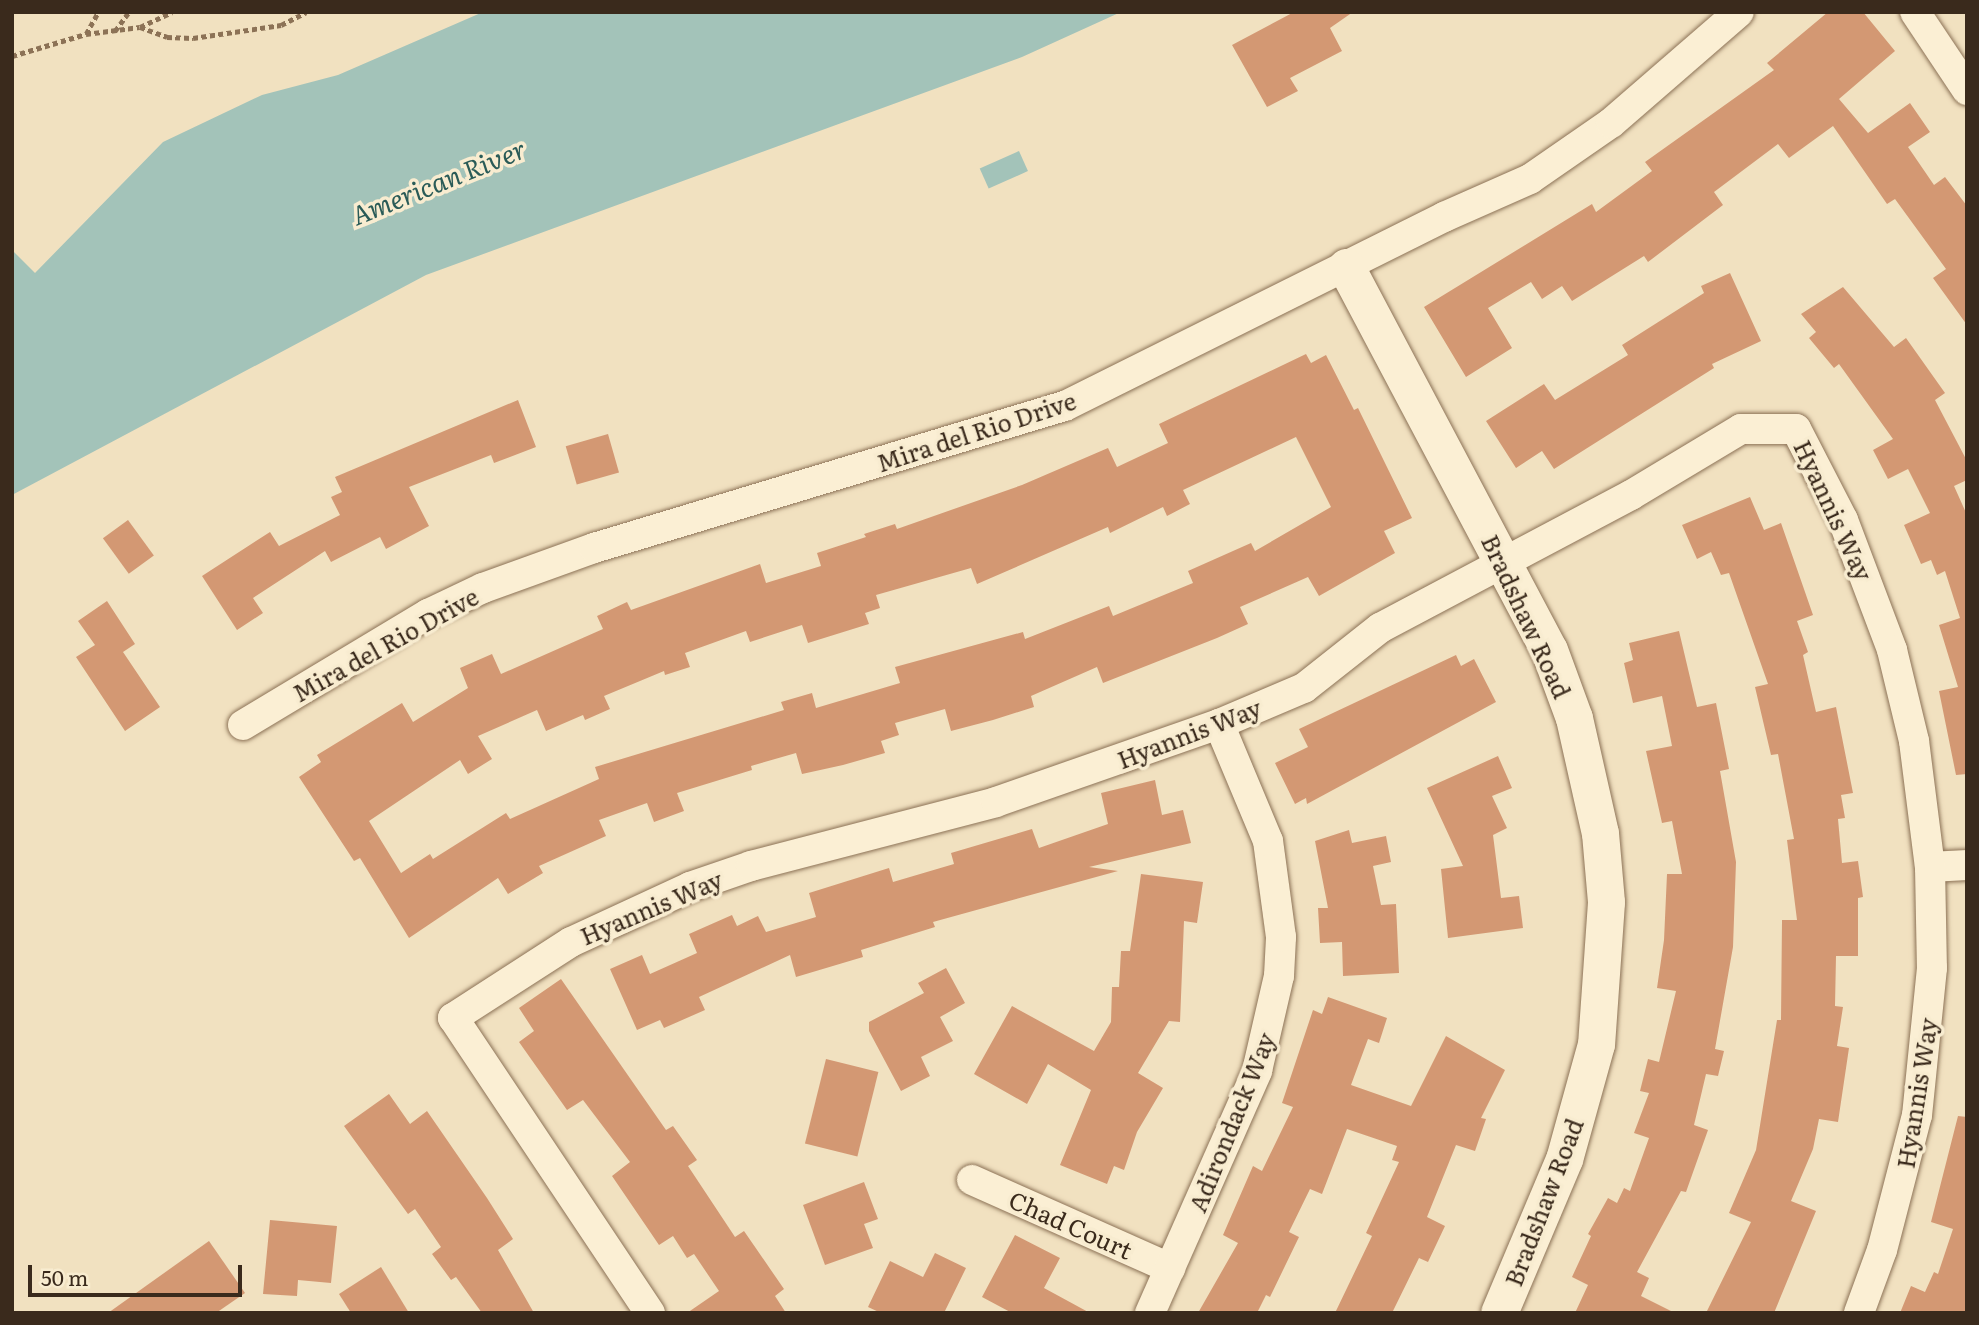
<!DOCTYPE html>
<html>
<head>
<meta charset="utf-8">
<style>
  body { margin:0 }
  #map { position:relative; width:1979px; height:1325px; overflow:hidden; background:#f1e1c0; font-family:Literata,serif }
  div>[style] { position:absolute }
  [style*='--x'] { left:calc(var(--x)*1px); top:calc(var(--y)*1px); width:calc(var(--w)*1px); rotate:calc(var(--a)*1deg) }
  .water>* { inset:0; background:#a3c3b9; transform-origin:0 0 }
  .building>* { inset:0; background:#d39873; transform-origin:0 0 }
  .path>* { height:4.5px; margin-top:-2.25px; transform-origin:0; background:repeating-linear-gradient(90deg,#8c7256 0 5px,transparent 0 8.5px) }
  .roads { filter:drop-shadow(0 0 2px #8c7256) drop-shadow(0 0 2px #8c7256) }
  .minor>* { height:30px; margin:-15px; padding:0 15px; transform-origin:15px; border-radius:15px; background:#fbefd4 }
  .tertiary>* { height:37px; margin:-18.5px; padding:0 18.5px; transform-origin:18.5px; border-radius:18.5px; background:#fbefd4 }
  span { translate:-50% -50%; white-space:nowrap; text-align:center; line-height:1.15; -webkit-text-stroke:7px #f8ecd0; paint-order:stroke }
  .street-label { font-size:24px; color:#3a2a1c }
  .water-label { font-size:26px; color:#2a5b57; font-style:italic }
  .frame { position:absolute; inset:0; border:14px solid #3a2a1c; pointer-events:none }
  .scale { position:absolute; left:28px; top:1265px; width:214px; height:32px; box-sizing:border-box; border:4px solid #3a2a1c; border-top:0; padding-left:9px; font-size:21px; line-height:24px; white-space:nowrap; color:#3a2a1c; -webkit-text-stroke:5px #f8ecd0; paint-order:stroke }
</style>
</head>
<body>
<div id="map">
  <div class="water">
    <i style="clip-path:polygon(483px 12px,1121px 12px,1022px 57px,426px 275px,12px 495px,12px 250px,35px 273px,163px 142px,262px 95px,338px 75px)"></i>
    <i style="left:1019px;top:151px;width:22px;height:43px;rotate:66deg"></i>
  </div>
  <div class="building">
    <i style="clip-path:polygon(1294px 12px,1353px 12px,1330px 28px,1342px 51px,1290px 78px,1298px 91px,1267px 107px,1232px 45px)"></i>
    <i style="clip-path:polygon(1828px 12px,1863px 12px,1895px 51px,1839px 99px,1868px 133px,1910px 103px,1930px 132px,1908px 147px,1934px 185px,1945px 177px,1967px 206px,1967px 325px,1933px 278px,1946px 269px,1895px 199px,1887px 204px,1833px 126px,1789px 158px,1778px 144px,1714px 192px,1723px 205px,1648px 262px,1644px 256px,1572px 301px,1562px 286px,1542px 299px,1531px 282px,1488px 308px,1512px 348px,1466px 377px,1424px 307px,1592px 204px,1596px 212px,1652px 171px,1645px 162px,1774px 70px,1767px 63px)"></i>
    <i style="clip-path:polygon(1730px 273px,1761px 341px,1712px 364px,1714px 368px,1554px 469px,1542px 451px,1516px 468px,1486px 421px,1544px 384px,1555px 400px,1628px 355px,1622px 345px,1704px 293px,1701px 286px)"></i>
    <i style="clip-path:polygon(1843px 287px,1894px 347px,1906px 338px,1945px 393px,1935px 400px,1967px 461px,1967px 480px,1954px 486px,1967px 515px,1967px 774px,1956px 775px,1939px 691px,1958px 687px,1939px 625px,1960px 618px,1945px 571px,1937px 575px,1931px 560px,1921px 564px,1904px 525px,1930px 513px,1908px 469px,1888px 479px,1873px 450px,1893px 439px,1839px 364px,1834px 368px,1809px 338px,1816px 332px,1801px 314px)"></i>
    <i style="clip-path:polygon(evenodd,1306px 354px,1311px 363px,1326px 355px,1354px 410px,1358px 408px,1412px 518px,1384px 531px,1395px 553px,1319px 596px,1308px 577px,1240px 607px,1248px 624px,1217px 638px,1103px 683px,1097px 667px,1031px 696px,1034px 707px,993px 720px,951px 731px,945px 709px,895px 723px,899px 735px,881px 741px,885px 753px,843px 765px,802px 774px,796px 753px,751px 766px,752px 770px,677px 793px,684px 811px,654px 822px,647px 803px,599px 820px,606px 836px,539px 866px,543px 873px,508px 894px,498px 878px,409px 938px,360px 858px,354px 861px,299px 777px,321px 762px,317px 755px,402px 703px,413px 722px,468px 688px,460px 668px,492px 654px,501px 674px,603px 629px,597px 616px,627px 602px,631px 610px,760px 564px,766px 583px,821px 566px,817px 553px,866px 537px,864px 534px,895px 524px,897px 529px,1022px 485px,1108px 448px,1117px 467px,1168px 443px,1159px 424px,1306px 354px,1296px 437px,1331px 507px,1255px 551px,1251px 543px,1188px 571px,1193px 583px,1113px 616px,1109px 606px,1025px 639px,1023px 632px,895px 667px,900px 683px,816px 708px,812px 693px,781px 702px,784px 710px,595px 767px,599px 779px,510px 819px,506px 813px,433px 859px,430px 854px,401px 873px,369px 821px,460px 760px,468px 774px,492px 759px,478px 736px,537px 710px,546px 731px,583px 715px,585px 720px,610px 709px,604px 696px,664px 671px,665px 675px,690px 667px,685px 653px,746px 631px,750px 642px,802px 625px,808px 643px,869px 624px,865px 613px,880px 608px,876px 595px,971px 568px,977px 584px,1108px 527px,1110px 533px,1163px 507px,1167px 516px,1190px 504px,1183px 490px,1296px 437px)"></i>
    <i style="clip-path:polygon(518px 400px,536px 447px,494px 463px,491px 455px,409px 487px,429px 526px,386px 549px,380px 537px,331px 562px,325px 551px,253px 598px,263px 613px,237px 630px,202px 576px,270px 532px,279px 546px,340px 515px,331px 497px,342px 492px,335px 477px)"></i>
    <i style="left:608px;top:434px;width:40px;height:44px;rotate:74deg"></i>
    <i style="clip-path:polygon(1750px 497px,1764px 530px,1781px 523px,1813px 615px,1797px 621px,1808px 652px,1803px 655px,1816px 712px,1836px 707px,1853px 793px,1841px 795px,1845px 818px,1838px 819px,1842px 863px,1858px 861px,1863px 897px,1858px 898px,1858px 956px,1836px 956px,1835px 1006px,1843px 1007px,1837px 1046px,1849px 1048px,1838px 1122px,1819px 1119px,1813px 1149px,1791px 1201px,1816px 1211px,1774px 1313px,1706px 1313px,1751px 1222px,1729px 1213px,1756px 1150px,1777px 1020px,1781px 1020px,1782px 920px,1797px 920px,1787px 840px,1794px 839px,1778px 754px,1771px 755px,1755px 687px,1768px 684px,1729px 573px,1721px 575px,1711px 552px,1697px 559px,1682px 525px)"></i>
    <i style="left:128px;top:520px;width:44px;height:31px;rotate:54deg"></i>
    <i style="clip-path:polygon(107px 601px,135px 644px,123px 652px,160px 707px,125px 731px,76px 657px,95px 645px,78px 621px)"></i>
    <i style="clip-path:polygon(1679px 631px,1697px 707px,1716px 703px,1729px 769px,1720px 771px,1736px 862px,1733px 947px,1715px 1049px,1724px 1051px,1718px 1076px,1706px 1074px,1694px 1125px,1708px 1130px,1686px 1192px,1681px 1191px,1637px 1272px,1649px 1278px,1641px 1296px,1675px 1313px,1575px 1313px,1588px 1285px,1572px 1277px,1591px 1236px,1588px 1234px,1608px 1198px,1617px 1203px,1624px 1188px,1630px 1191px,1649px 1138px,1634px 1133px,1649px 1093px,1640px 1091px,1648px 1059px,1659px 1062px,1676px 991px,1657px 988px,1664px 940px,1667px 874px,1682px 874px,1672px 821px,1662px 823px,1646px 751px,1672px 746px,1662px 696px,1633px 703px,1624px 663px,1633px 660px,1629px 643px)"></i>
    <i style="clip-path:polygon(1456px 655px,1461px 666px,1474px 659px,1496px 702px,1307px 804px,1306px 798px,1295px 804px,1275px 763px,1308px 747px,1299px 729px)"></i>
    <i style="clip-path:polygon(1498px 756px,1512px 788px,1492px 796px,1507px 828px,1493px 835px,1501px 898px,1519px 896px,1523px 928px,1448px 938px,1441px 869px,1463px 866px,1427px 788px)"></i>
    <i style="clip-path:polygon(1155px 780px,1162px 815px,1183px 810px,1191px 843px,1089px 867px,1118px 871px,933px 922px,935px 927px,861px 950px,863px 957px,796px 977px,790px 955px,699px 997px,705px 1010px,664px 1028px,660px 1020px,637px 1030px,610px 969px,642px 955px,650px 974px,697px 953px,689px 934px,732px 915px,737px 926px,758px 916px,766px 932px,816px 917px,809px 893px,889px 868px,893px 882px,954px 864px,951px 853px,1032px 829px,1039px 848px,1108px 824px,1101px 793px)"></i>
    <i style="clip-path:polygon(1349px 830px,1352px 843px,1386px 836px,1391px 862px,1373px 866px,1381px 905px,1396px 904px,1399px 973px,1343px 976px,1342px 942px,1320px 943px,1318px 908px,1328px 908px,1315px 841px)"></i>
    <i style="clip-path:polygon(1141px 874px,1203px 882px,1197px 923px,1184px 921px,1180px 1022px,1169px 1021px,1138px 1073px,1163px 1088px,1137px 1132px,1124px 1170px,1114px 1166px,1107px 1184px,1060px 1165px,1091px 1090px,1048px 1064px,1027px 1104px,974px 1074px,1012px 1006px,1094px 1051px,1111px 1022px,1112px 987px,1119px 987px,1121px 951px,1130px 951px)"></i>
    <i style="clip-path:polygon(946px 968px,965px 1003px,940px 1017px,953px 1041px,921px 1057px,930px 1076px,901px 1091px,869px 1031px,869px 1022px,924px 993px,918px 983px)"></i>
    <i style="clip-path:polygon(561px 979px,666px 1130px,673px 1126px,697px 1160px,688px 1166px,735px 1237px,744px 1231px,784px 1289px,775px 1296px,786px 1313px,687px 1313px,719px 1291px,694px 1254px,687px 1258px,673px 1236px,659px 1245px,612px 1176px,630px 1162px,583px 1100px,567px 1110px,519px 1042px,534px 1031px,519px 1008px)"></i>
    <i style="clip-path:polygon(1328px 997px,1387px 1018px,1379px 1043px,1368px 1039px,1351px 1085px,1411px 1106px,1446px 1036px,1505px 1070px,1481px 1118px,1486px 1119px,1475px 1151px,1456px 1145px,1427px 1217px,1445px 1226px,1428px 1262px,1419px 1258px,1392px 1313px,1335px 1313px,1372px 1236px,1366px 1233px,1399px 1162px,1392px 1160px,1397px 1146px,1347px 1129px,1322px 1194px,1310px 1189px,1289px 1232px,1299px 1237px,1270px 1297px,1266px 1295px,1257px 1313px,1198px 1313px,1238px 1243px,1223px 1235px,1253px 1166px,1262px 1171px,1293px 1107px,1282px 1103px,1313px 1010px,1322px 1014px)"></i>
    <i style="left:826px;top:1059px;width:54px;height:87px;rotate:14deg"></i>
    <i style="clip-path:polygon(389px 1094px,410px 1124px,427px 1111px,487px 1198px,513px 1239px,498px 1250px,534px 1313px,482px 1313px,456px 1277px,451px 1280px,432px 1254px,441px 1247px,415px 1209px,408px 1214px,344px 1126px)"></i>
    <i style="clip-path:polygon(1958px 1116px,1967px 1117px,1967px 1313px,1900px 1313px,1911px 1286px,1925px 1292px,1934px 1272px,1938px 1274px,1953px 1229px,1931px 1222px)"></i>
    <i style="clip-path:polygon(864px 1182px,878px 1219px,864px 1224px,873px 1248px,825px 1265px,803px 1205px)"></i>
    <i style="clip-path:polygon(270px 1220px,337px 1226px,331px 1283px,298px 1280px,297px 1296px,263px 1294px)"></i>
    <i style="clip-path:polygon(1015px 1235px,1060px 1258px,1044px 1288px,1090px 1313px,1012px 1313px,982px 1297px)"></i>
    <i style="clip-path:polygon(209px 1241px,245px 1293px,216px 1313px,108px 1313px)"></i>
    <i style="clip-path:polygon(935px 1253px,966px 1268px,944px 1313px,881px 1313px,868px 1307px,890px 1261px,923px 1277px)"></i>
    <i style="clip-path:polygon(381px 1267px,409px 1313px,351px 1313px,339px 1294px)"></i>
  </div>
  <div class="path">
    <i style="--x:140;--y:27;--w:29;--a:20"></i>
    <i style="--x:167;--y:37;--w:26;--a:2"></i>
    <i style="--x:193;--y:38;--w:89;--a:-8.4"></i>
    <i style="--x:281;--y:25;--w:28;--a:-27"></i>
    <i style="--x:115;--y:31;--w:24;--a:-54"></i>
    <i style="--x:86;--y:34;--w:54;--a:-7.4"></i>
    <i style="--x:140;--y:27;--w:35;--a:-25"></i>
    <i style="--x:12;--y:56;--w:77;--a:-16.6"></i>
    <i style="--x:86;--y:34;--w:25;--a:-61"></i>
  </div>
  <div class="roads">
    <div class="minor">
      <i style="--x:1915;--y:12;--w:94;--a:56.3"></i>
      <i style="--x:243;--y:725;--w:216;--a:-31"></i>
      <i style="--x:428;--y:614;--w:61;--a:-25.3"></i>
      <i style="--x:483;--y:588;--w:118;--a:-19.8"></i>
      <i style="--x:594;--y:548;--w:492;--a:-16.8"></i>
      <i style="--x:1065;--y:406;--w:424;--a:-26.5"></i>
      <i style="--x:1444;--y:217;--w:94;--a:-23.8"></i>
      <i style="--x:1530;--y:179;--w:98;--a:-34.7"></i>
      <i style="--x:1611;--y:123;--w:169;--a:-40.9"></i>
      <i style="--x:1930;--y:867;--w:37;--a:-3"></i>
      <i style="--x:972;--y:1180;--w:217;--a:24"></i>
      <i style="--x:650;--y:1313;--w:355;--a:-123.7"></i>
      <i style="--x:453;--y:1018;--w:140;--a:-32.8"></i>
      <i style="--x:571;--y:942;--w:131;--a:-24.8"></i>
      <i style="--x:690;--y:887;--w:65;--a:-19"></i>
      <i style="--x:751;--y:866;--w:253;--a:-14.6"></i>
      <i style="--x:996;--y:802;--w:236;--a:-19.3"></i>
      <i style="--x:1219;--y:724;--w:92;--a:-23"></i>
      <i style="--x:1304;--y:688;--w:97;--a:-38.3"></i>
      <i style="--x:1380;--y:628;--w:284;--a:-27.9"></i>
      <i style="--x:1631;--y:495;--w:128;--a:-31"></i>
      <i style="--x:1741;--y:429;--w:55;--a:0"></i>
      <i style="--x:1796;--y:429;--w:102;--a:62.7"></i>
      <i style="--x:1843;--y:520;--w:139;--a:69.3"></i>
      <i style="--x:1892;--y:650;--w:94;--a:76.4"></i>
      <i style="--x:1914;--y:741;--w:127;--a:82.8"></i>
      <i style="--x:1930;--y:867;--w:101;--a:88.9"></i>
      <i style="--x:1932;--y:968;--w:148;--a:95.8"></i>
      <i style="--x:1917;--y:1115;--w:139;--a:104.5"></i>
      <i style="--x:1882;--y:1250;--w:67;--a:110.1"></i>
      <i style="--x:1150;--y:1313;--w:265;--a:-66.1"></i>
      <i style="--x:1257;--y:1071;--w:98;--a:-77"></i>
      <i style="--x:1279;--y:976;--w:39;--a:-87"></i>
      <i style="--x:1281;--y:937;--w:97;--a:-97.7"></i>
      <i style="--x:1268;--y:841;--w:127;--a:-112.7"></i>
    </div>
    <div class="tertiary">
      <i style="--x:1346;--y:267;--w:433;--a:62.1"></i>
      <i style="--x:1549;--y:650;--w:72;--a:69.8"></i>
      <i style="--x:1574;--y:718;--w:118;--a:77.3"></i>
      <i style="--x:1600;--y:833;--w:69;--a:85"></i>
      <i style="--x:1606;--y:902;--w:142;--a:94"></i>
      <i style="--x:1596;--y:1044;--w:119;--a:105.5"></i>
      <i style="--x:1564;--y:1159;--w:167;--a:112.9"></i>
    </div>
  </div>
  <div class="street-label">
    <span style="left:976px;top:431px;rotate:-18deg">Mira del Rio Drive</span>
    <span style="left:1834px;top:510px;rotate:65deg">Hyannis Way</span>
    <span style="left:1527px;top:616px;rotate:65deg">Bradshaw Road</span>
    <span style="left:385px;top:644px;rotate:-29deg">Mira del Rio Drive</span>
    <span style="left:1189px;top:733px;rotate:-21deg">Hyannis Way</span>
    <span style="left:651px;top:907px;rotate:-23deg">Hyannis Way</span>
    <span style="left:1916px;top:1093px;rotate:-81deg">Hyannis Way</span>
    <span style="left:1231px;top:1122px;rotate:-68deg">Adirondack Way</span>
    <span style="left:1543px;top:1202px;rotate:-69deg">Bradshaw Road</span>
    <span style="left:1071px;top:1224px;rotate:24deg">Chad Court</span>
  </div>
  <div class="water-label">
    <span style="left:438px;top:181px;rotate:-22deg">American River</span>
  </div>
  <div class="frame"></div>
  <div class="scale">50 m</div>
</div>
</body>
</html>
